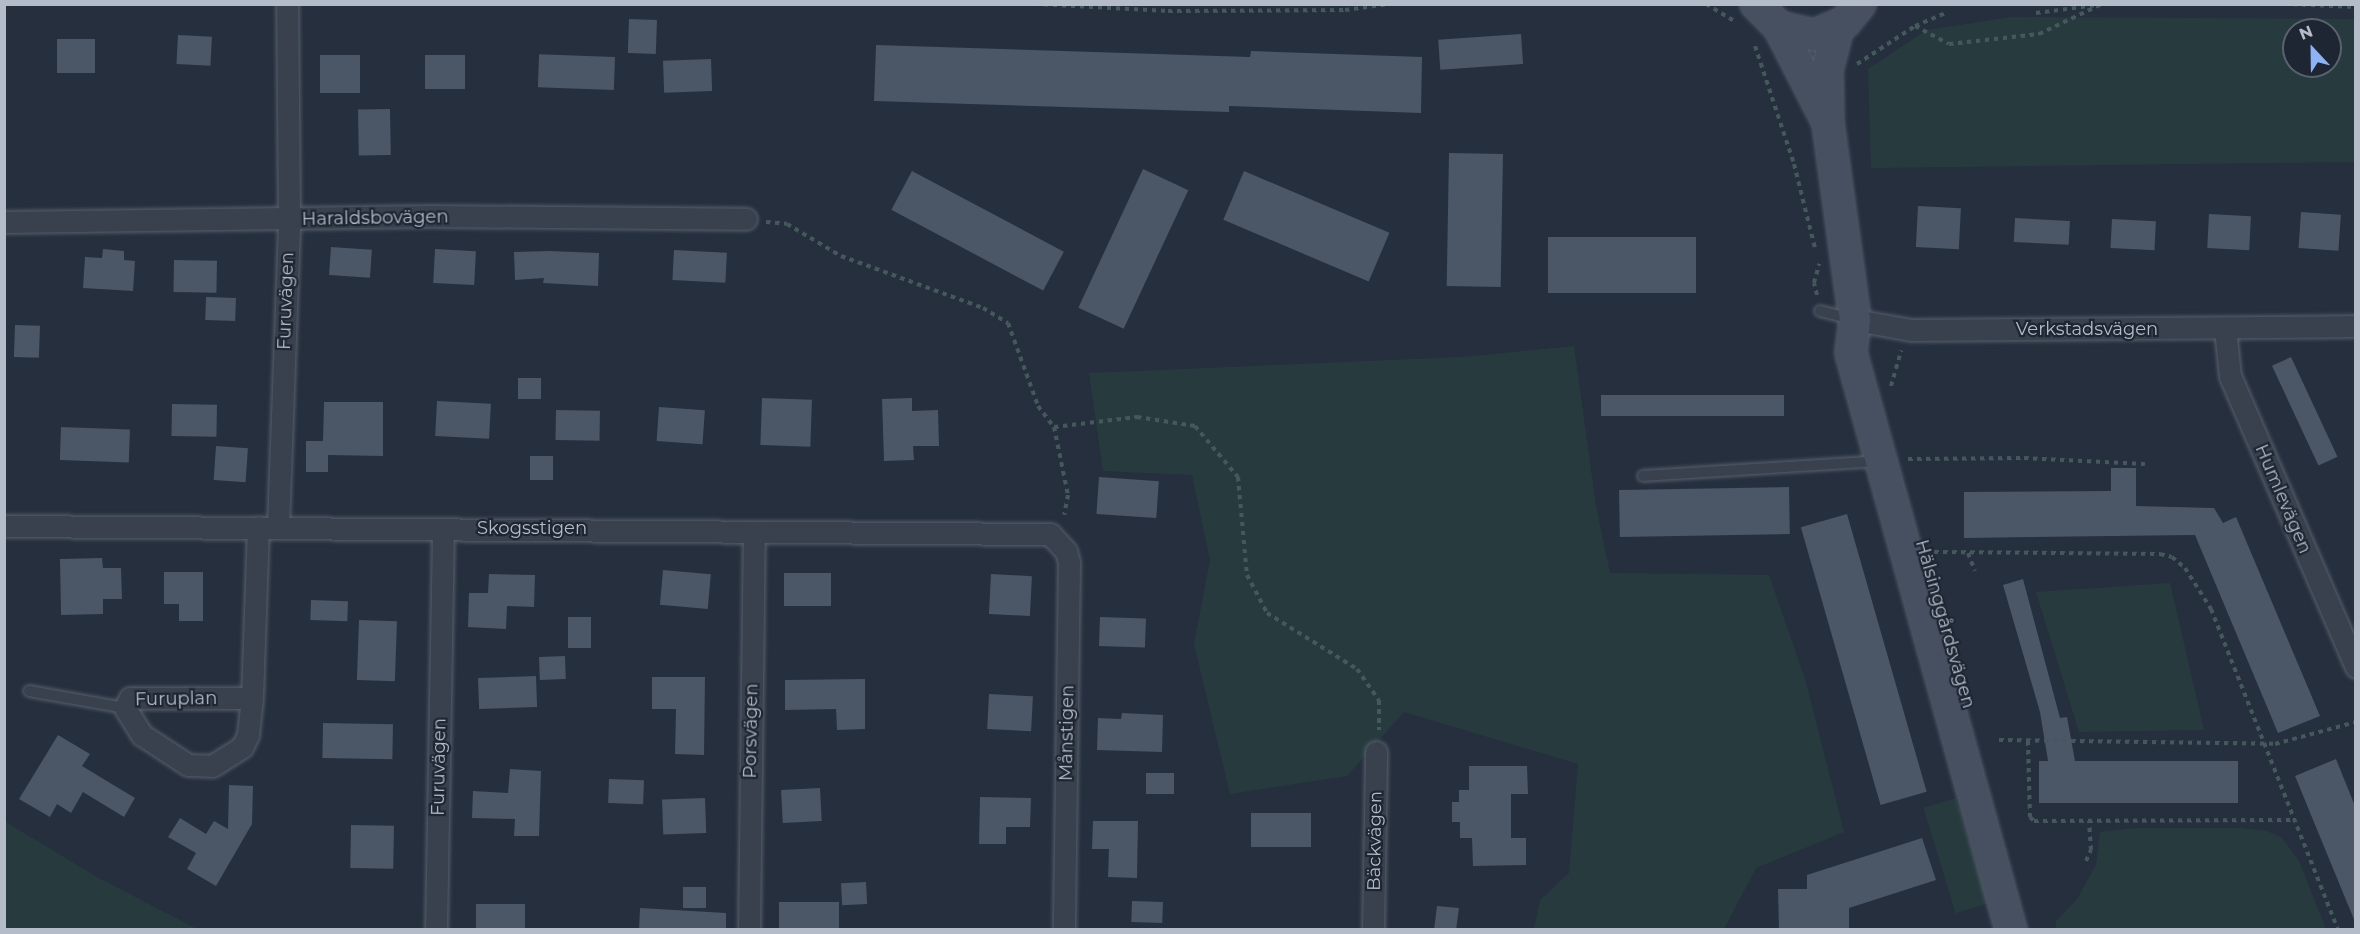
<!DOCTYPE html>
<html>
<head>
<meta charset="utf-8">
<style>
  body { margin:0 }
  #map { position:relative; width:2360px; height:934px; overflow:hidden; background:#252f3e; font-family:Montserrat,sans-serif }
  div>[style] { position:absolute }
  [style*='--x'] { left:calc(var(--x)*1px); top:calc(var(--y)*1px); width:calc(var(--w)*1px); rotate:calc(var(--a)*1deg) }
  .green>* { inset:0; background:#273b3f; transform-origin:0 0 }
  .building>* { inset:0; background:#4b5666; transform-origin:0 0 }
  .path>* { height:4px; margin-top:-2px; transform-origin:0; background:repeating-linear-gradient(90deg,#45585c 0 4.5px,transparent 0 9px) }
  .roads { filter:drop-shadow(0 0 2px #575f6c) drop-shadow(0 0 2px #575f6c) }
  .lane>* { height:10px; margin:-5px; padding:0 5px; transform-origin:5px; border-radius:5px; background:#39414e }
  .street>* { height:21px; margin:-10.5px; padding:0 10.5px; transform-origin:10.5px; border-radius:10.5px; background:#39414e }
  .secondary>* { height:30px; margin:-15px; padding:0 15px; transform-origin:15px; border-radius:15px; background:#475060 }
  span { translate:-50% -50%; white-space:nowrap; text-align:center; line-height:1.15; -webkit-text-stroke:4.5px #1e2633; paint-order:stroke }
  .street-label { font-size:18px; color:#b5bcc9 }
  .frame { position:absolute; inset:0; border:6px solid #b5bcc9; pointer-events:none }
  .north { position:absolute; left:2282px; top:18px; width:60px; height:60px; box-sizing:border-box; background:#1e2633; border:2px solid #5a626f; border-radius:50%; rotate:338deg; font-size:16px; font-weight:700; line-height:24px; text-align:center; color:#b5bcc9 }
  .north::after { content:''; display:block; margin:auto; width:21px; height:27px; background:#8db3f5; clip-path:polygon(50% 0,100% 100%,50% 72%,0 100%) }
</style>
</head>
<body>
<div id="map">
  <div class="green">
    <i style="clip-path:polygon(evenodd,2012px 17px,2355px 19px,2355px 162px,1871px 168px,1868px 69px,1927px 30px,2012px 17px,2294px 30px,2330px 30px,2330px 66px,2294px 66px,2294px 30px)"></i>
    <i style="clip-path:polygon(1574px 346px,1596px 506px,1610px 573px,1769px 575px,1806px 682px,1844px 832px,1756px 868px,1724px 929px,1534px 929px,1540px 900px,1569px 873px,1578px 764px,1404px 712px,1347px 776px,1230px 794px,1194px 644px,1210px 560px,1192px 475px,1103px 471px,1089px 373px,1462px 357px)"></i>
    <i style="clip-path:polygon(2170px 583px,2204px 730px,2079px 732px,2036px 592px)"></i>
    <i style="left:1956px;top:798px;width:110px;height:34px;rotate:73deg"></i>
    <i style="clip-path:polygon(4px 821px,97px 877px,197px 929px,5px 929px)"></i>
    <i style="clip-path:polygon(2137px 828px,2241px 828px,2267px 831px,2282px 838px,2299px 861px,2326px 929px,2056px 929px,2056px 921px,2077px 899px,2096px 865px,2100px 832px)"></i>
  </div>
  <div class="building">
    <i style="left:629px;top:19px;width:28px;height:34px;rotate:2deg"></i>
    <i style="left:1521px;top:34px;width:30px;height:83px;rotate:86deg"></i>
    <i style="left:178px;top:35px;width:34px;height:29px;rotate:3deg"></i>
    <i style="left:95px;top:39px;width:34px;height:38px;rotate:90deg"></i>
    <i style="clip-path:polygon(876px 45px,1250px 57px,1251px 51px,1422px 57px,1421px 113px,1229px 106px,1229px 112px,874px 101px)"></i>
    <i style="left:360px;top:55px;width:38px;height:40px;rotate:90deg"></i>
    <i style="left:425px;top:55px;width:40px;height:34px"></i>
    <i style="left:615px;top:57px;width:33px;height:76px;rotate:92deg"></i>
    <i style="left:711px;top:59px;width:32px;height:48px;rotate:88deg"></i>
    <i style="left:390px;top:109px;width:46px;height:32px;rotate:89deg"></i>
    <i style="left:1449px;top:153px;width:54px;height:133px;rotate:1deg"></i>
    <i style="left:1143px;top:169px;width:50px;height:153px;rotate:25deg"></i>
    <i style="left:912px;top:171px;width:172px;height:44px;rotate:28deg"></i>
    <i style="left:1244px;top:171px;width:158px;height:53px;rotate:23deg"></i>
    <i style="left:1918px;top:206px;width:43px;height:41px;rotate:3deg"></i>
    <i style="left:2301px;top:212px;width:40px;height:36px;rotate:4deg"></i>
    <i style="left:2209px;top:214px;width:42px;height:34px;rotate:3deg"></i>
    <i style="left:2015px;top:218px;width:55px;height:24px;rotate:3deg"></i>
    <i style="left:2112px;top:219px;width:44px;height:29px;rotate:3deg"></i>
    <i style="left:1548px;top:237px;width:148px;height:56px"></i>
    <i style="left:331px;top:247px;width:41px;height:28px;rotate:4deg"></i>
    <i style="clip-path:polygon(103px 249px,124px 251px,124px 260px,135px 261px,133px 291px,83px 288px,85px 257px,102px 258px)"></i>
    <i style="left:435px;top:249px;width:41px;height:34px;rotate:3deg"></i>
    <i style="left:674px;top:250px;width:53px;height:30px;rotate:3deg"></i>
    <i style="clip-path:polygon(550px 251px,599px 253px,598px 286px,543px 283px,544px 278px,515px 280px,514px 252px)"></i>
    <i style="left:174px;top:260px;width:43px;height:32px;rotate:1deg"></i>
    <i style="left:206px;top:297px;width:30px;height:23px;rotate:2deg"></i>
    <i style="left:15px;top:325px;width:25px;height:32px;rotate:2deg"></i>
    <i style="left:2291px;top:357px;width:110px;height:21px;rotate:65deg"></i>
    <i style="left:541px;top:378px;width:21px;height:23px;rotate:90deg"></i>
    <i style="left:1784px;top:395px;width:21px;height:183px;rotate:90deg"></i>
    <i style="left:762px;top:398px;width:50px;height:47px;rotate:2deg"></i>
    <i style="clip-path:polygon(912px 398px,912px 411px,938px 410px,939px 446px,913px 446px,914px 460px,884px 461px,882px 399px)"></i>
    <i style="left:437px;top:401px;width:54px;height:35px;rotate:3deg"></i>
    <i style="clip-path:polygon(324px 402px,383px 402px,383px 456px,328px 455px,328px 472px,306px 472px,306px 441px,323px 441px)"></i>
    <i style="left:172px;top:404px;width:45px;height:32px;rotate:1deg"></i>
    <i style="left:659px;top:407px;width:46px;height:34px;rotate:4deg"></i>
    <i style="left:556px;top:410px;width:44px;height:30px;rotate:1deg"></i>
    <i style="left:61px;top:427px;width:69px;height:33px;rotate:2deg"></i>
    <i style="left:216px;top:446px;width:32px;height:34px;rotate:4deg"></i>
    <i style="left:530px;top:456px;width:23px;height:24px"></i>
    <i style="clip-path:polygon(2111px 468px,2136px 468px,2136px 506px,2214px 508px,2223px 523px,2236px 517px,2320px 716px,2278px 733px,2195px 535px,1964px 538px,1964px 492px,2111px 491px)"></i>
    <i style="left:1099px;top:477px;width:60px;height:37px;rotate:4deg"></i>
    <i style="left:1789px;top:487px;width:47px;height:170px;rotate:89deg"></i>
    <i style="left:1847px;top:514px;width:289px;height:48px;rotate:74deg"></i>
    <i style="clip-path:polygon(102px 558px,103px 568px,121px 568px,122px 599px,103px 599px,103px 614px,61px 615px,60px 559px)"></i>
    <i style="left:663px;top:570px;width:48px;height:35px;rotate:5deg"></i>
    <i style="clip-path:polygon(164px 572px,203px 572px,203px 621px,179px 621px,179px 604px,164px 604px)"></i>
    <i style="left:784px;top:573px;width:47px;height:33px"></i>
    <i style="clip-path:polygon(489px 574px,535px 575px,534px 607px,507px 606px,506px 629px,468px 627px,469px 593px,488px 593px)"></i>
    <i style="left:991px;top:574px;width:41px;height:40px;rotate:3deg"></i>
    <i style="clip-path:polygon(2023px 579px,2060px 718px,2067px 717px,2075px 761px,2238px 761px,2238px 803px,2039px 803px,2039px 761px,2048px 761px,2040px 712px,2003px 585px)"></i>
    <i style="left:311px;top:600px;width:37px;height:20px;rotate:2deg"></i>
    <i style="left:568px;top:617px;width:23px;height:31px"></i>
    <i style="left:1100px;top:617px;width:46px;height:29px;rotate:2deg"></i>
    <i style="left:359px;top:620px;width:38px;height:60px;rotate:2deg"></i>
    <i style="left:565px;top:656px;width:23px;height:26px;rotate:88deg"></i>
    <i style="left:536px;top:676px;width:31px;height:58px;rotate:88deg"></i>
    <i style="clip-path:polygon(652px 677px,705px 677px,704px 755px,675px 754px,676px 709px,652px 709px)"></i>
    <i style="clip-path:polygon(865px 679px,865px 729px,837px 730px,836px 709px,785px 710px,785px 680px)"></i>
    <i style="left:989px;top:694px;width:44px;height:35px;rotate:3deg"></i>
    <i style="clip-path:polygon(1122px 713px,1163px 715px,1162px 752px,1097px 750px,1098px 718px,1121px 719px)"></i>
    <i style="left:323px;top:723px;width:70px;height:35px;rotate:1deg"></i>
    <i style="clip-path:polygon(58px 735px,90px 754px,82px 766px,135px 798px,124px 817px,83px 792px,71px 813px,57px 804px,50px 817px,19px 799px)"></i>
    <i style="clip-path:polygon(2336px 759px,2355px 806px,2355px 922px,2295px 776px)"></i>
    <i style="clip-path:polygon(1469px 766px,1527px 766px,1528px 794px,1511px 794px,1511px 838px,1526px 838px,1526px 865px,1473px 866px,1472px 838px,1460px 838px,1460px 822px,1452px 822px,1452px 802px,1459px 802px,1459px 790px,1469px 790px)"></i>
    <i style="clip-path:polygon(510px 769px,541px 771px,539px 836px,514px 836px,515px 819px,472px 818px,473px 791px,508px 793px)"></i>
    <i style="left:1146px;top:773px;width:28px;height:21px"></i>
    <i style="left:609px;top:779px;width:35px;height:24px;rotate:2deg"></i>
    <i style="clip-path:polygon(229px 785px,253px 786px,252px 824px,216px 886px,187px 869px,196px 853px,168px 837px,180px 818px,206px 834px,214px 821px,228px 829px)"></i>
    <i style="left:820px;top:788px;width:33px;height:39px;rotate:87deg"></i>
    <i style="clip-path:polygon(980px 797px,1031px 798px,1030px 827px,1006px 827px,1006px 844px,979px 844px)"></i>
    <i style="left:705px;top:798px;width:35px;height:43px;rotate:88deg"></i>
    <i style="left:1311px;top:813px;width:34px;height:60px;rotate:90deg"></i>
    <i style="clip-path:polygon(1093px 821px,1138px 821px,1137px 878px,1108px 877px,1109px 849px,1092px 849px)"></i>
    <i style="left:351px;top:825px;width:43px;height:43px;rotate:1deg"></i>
    <i style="clip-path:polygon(1922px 838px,1936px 880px,1849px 908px,1849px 930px,1779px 930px,1778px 889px,1807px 889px,1807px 875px)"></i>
    <i style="left:866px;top:882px;width:22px;height:25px;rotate:87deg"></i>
    <i style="left:683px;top:887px;width:23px;height:21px"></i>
    <i style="left:1132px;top:901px;width:31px;height:21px;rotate:2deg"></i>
    <i style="left:779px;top:902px;width:60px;height:28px"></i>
    <i style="left:476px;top:904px;width:49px;height:26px"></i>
    <i style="clip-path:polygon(1437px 906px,1459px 908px,1456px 930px,1434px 930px)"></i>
    <i style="clip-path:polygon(640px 908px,726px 913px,726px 930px,639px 930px)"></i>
  </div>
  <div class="path">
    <i style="--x:1035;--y:4;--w:133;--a:3"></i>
    <i style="--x:1168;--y:11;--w:177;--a:-0.3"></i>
    <i style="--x:1345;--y:10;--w:45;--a:-7.6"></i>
    <i style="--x:1706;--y:4;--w:33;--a:31"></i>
    <i style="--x:2284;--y:4;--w:72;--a:2.4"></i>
    <i style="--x:2036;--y:13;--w:63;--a:-7.4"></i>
    <i style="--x:1915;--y:26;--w:38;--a:28"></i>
    <i style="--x:1949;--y:44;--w:91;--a:-6.3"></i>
    <i style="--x:2039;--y:34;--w:70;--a:-25.5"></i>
    <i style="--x:1755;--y:46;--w:124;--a:71.7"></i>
    <i style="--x:1794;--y:164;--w:87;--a:76"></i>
    <i style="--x:1857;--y:64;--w:69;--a:-33.2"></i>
    <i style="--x:1915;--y:26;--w:33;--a:-23"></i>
    <i style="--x:766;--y:222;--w:21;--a:5"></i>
    <i style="--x:787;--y:224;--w:63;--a:30.7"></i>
    <i style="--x:841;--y:256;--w:151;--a:20.1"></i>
    <i style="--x:983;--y:308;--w:29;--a:31"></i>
    <i style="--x:1008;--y:323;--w:88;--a:70.1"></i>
    <i style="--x:1038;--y:406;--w:26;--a:53"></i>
    <i style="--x:1054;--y:427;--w:69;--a:78.4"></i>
    <i style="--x:1068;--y:495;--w:20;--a:101"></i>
    <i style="--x:1817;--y:295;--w:12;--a:-104"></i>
    <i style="--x:1814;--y:283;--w:20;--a:-75"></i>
    <i style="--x:1891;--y:386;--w:37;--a:-74"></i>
    <i style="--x:1054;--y:427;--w:84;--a:-6.9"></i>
    <i style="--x:1137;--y:417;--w:59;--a:8.8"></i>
    <i style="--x:1195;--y:426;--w:67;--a:49.9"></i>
    <i style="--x:1238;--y:477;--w:98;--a:84.8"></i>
    <i style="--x:1247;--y:575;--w:43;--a:62.2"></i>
    <i style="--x:1267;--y:613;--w:106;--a:31.9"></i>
    <i style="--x:1357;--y:669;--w:38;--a:55"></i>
    <i style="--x:1379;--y:700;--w:30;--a:90"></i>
    <i style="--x:1908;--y:459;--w:116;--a:-0.5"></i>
    <i style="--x:2024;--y:458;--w:121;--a:2.8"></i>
    <i style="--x:1934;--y:552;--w:226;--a:0.5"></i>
    <i style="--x:2160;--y:554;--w:12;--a:14"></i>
    <i style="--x:2172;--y:557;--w:17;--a:40"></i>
    <i style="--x:2185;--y:568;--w:49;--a:57.6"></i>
    <i style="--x:2211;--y:609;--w:345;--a:68.4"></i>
    <i style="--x:1968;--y:553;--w:19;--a:69"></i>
    <i style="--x:1999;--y:740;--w:276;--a:0.8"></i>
    <i style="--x:2275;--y:744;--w:84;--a:-15.2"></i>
    <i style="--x:2028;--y:741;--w:76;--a:88.5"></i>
    <i style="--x:2030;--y:817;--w:6;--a:45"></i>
    <i style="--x:2034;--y:821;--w:259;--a:-0.2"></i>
    <i style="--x:2086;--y:861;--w:12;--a:-66"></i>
    <i style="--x:2091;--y:850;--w:29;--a:-94"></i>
  </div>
  <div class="roads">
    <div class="lane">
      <i style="--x:1820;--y:311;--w:33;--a:14"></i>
      <i style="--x:1643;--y:476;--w:236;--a:-3.6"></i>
      <i style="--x:29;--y:691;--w:97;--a:10"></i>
    </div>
    <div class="street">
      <i style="--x:4;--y:222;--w:427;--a:-0.8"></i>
      <i style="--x:431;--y:216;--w:315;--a:0.5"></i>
      <i style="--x:1855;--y:320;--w:57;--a:10.1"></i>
      <i style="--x:1911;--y:330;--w:445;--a:-0.5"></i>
      <i style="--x:2225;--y:328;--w:48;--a:84.1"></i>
      <i style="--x:2230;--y:376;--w:317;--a:66.6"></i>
      <i style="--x:4;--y:526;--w:1046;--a:0.44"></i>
      <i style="--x:1050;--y:534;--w:23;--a:47"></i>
      <i style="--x:1066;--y:551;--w:11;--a:75"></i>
      <i style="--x:1069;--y:562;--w:368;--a:90.8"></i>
      <i style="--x:278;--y:526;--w:307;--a:-87.9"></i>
      <i style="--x:289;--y:219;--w:215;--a:-90.5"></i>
      <i style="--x:252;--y:698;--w:122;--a:180"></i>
      <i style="--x:130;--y:698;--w:11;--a:117"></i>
      <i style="--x:125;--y:708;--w:32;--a:58"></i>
      <i style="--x:142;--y:735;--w:55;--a:33.1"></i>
      <i style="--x:188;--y:765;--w:24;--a:2"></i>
      <i style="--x:212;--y:766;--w:36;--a:-32"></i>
      <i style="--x:242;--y:747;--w:13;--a:-63"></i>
      <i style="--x:248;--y:735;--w:37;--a:-84"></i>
      <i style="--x:252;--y:698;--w:171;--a:-88"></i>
      <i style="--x:436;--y:930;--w:398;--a:-89"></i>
      <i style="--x:749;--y:930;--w:398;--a:-89.3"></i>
      <i style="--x:1373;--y:930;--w:178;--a:-89"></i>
    </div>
    <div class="secondary">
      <i style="--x:1756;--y:4;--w:33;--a:45"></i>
      <i style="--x:1779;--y:27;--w:37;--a:13"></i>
      <i style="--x:1815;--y:35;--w:33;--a:-23"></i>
      <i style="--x:1845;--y:22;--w:23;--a:-50"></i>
      <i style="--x:1779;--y:27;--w:101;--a:62.9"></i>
      <i style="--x:1838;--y:27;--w:44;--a:104.3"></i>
      <i style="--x:1827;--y:70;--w:53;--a:88.9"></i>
      <i style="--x:1828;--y:123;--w:199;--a:82.2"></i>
      <i style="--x:1855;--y:320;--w:33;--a:97"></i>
      <i style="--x:1851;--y:353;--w:599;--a:74.5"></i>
    </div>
  </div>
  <div class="street-label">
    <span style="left:375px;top:218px;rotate:-1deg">Haraldsbovägen</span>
    <span style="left:286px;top:301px;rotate:-88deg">Furuvägen</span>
    <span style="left:2087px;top:329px">Verkstadsvägen</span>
    <span style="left:2283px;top:499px;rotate:67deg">Humlevägen</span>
    <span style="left:532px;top:528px">Skogsstigen</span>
    <span style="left:1945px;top:624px;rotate:74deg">Hälsinggårdsvägen</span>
    <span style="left:176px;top:699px;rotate:-1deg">Furuplan</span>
    <span style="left:751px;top:731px;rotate:-89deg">Porsvägen</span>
    <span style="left:1067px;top:733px;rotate:-89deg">Månstigen</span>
    <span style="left:439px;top:767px;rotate:-89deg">Furuvägen</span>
    <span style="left:1375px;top:841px;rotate:-89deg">Bäckvägen</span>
  </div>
  <div class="frame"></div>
  <div class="north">N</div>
</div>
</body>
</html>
